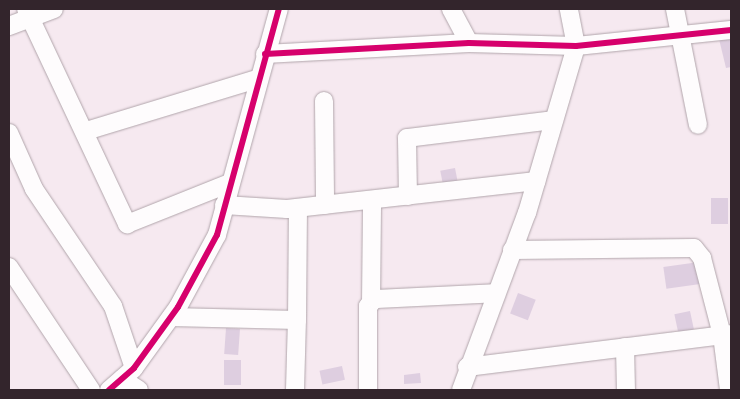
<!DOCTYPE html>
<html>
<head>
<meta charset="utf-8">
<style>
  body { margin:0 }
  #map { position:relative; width:740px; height:399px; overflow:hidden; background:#f6e9f0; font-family:"Golos Text",sans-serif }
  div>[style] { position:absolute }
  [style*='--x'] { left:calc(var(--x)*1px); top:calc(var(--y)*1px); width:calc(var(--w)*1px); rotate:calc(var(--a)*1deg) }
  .building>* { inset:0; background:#decee0; transform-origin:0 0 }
  .roads { filter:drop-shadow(0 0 1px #b1a5ab) drop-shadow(0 0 1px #b1a5ab) }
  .minor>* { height:18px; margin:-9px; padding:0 9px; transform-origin:9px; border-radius:9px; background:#fefcfd }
  .cycleway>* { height:6px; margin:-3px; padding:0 3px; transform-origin:3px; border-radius:3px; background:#d6006c }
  span { translate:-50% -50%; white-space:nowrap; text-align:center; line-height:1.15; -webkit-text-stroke:4.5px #fbe4f0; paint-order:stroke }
  .frame { position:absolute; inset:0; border:10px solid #33252c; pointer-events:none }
</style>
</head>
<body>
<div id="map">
  <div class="building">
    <i style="clip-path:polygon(731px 36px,731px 67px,726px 68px,719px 39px)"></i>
    <i style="left:455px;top:168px;width:16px;height:15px;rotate:79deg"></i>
    <i style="left:711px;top:198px;width:17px;height:26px"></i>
    <i style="left:699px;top:262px;width:22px;height:36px;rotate:82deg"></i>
    <i style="left:518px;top:293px;width:19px;height:22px;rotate:21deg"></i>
    <i style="left:690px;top:311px;width:24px;height:16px;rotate:78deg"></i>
    <i style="left:226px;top:328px;width:14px;height:26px;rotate:4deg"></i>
    <i style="left:224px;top:360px;width:17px;height:25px"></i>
    <i style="left:342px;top:366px;width:14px;height:23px;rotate:78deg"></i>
    <i style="clip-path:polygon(420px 373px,421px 383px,404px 384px,404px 375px)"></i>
  </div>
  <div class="roads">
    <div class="minor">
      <i style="--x:26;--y:9;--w:238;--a:64.8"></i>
      <i style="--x:127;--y:224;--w:111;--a:-21.7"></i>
      <i style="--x:451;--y:9;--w:38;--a:62"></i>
      <i style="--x:675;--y:9;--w:118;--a:78.8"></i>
      <i style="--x:9;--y:26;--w:48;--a:-20.7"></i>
      <i style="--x:265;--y:54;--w:204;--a:-3.1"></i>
      <i style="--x:469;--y:43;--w:107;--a:1.6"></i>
      <i style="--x:576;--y:46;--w:156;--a:-5.9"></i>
      <i style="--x:324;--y:101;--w:104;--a:89.4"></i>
      <i style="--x:86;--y:131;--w:179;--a:-16.9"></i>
      <i style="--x:9;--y:133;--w:61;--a:65.9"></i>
      <i style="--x:34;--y:189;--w:141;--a:56"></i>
      <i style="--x:113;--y:306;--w:65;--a:71.3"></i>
      <i style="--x:408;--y:196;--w:58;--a:-91"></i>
      <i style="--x:407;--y:138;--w:148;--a:-7"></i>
      <i style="--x:224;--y:205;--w:63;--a:3.6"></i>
      <i style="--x:287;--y:209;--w:251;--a:-6.4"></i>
      <i style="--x:512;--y:250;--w:182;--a:-0.6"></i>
      <i style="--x:694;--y:248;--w:13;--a:51"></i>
      <i style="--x:702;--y:258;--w:80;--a:75.4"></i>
      <i style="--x:722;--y:335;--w:55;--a:82.7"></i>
      <i style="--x:9;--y:267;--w:148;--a:56.3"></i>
      <i style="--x:371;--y:303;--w:103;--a:-89.4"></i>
      <i style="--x:171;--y:317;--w:126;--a:1.4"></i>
      <i style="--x:297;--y:320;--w:112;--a:-89.5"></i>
      <i style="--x:625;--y:347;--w:43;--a:88.7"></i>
      <i style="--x:467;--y:367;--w:266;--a:-7.1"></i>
      <i style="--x:122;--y:379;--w:20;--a:33"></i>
      <i style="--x:109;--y:390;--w:33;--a:-41"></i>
      <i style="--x:134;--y:368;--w:75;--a:-54.2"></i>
      <i style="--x:178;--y:307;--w:82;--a:-61.6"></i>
      <i style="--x:217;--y:235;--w:234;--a:-74.7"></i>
      <i style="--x:295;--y:390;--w:70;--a:-88.4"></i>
      <i style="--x:368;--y:390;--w:84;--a:-90"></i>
      <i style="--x:368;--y:306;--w:10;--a:-45"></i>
      <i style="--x:375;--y:299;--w:121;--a:-2.8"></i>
      <i style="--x:461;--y:390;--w:189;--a:-69.6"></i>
      <i style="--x:527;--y:213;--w:174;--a:-73.6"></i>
      <i style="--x:576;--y:46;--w:38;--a:-101"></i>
    </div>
  </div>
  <div class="cycleway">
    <i style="--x:265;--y:54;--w:204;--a:-3.1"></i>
    <i style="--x:469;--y:43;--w:107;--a:1.6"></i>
    <i style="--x:576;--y:46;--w:156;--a:-5.9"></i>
    <i style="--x:109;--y:390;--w:33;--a:-41"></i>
    <i style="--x:134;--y:368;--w:75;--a:-54.2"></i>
    <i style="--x:178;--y:307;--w:82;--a:-61.6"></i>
    <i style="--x:217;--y:235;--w:234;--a:-74.7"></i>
  </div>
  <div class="frame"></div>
</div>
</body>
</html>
